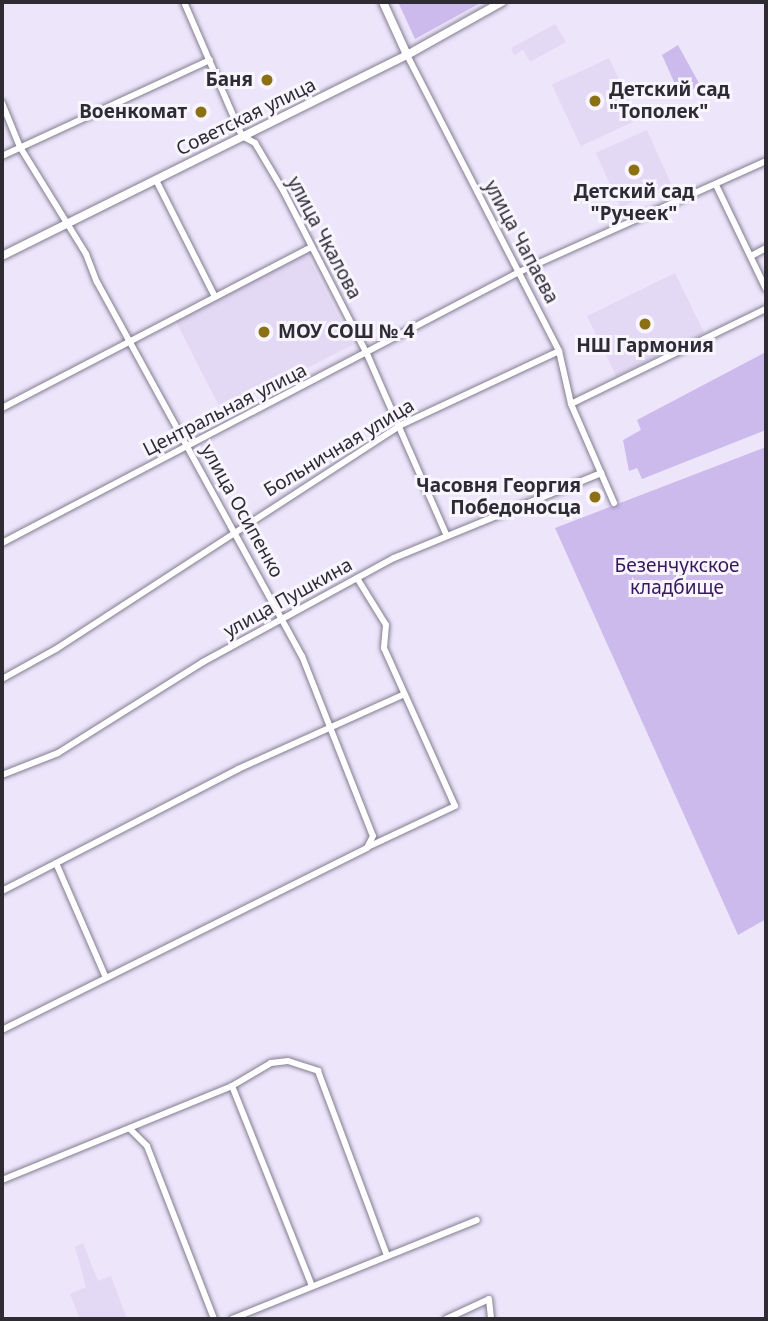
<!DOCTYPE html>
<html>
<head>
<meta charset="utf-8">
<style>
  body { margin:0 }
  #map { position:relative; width:768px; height:1321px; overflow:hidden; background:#ede6fb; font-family:"Noto Sans",sans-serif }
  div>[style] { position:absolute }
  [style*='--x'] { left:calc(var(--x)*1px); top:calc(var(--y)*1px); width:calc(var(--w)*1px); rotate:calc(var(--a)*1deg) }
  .built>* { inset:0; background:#e3d9f5; transform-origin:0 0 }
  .green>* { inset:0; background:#ccbaed }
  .roads { filter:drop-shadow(0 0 2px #837d90) drop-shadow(0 0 2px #837d90) }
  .minor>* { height:6px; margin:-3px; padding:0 3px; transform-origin:3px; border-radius:3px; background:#fff }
  .tertiary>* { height:8px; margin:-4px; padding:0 4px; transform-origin:4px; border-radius:4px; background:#fff }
  .dots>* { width:19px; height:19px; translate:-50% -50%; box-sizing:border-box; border:4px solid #f8f5fe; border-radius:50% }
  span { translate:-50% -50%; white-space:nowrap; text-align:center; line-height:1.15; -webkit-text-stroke:6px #f8f5fe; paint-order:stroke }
  .poi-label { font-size:19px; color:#2e2b33; font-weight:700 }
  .right { translate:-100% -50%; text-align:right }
  .left { translate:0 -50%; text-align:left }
  .street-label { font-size:19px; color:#2e2b33 }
  .park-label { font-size:19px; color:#38185c }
  .frame { position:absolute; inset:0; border:4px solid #2e2b33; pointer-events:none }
</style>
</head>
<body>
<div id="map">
  <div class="built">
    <i style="clip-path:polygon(555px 24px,566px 42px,530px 62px,523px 50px,514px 55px,511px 48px)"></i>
    <i style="left:609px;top:58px;width:68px;height:63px;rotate:65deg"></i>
    <i style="left:647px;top:130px;width:60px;height:56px;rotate:66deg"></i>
    <i style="left:306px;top:253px;width:103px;height:147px;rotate:63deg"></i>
    <i style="left:675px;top:273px;width:67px;height:98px;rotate:64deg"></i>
    <i style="clip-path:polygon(83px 1243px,98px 1281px,111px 1276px,127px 1319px,80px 1319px,70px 1294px,86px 1287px,75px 1247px)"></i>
  </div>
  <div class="green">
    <i style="clip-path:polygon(398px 2px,482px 2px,415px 39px)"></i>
    <i style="clip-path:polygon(678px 45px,700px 85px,684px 95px,679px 93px,662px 55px)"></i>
    <i style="clip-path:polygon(766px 352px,766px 430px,642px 479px,637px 468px,629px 471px,623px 440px,641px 430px,637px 420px)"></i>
    <i style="clip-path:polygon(766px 447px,766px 919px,738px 935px,555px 528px)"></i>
  </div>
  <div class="roads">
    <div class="minor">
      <i style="--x:184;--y:2;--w:146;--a:66.6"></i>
      <i style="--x:242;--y:136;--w:15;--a:28"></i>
      <i style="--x:255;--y:143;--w:57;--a:59.4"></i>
      <i style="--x:284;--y:192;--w:182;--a:62.9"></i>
      <i style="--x:367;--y:354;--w:197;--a:66.3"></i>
      <i style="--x:407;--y:55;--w:333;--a:62.8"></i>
      <i style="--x:559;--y:351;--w:54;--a:77.2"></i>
      <i style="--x:571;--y:404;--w:108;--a:66.5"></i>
      <i style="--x:2;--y:103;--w:48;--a:67.8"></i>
      <i style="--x:20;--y:147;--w:126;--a:58.3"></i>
      <i style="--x:86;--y:254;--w:30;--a:69"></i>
      <i style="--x:97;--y:282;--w:426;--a:61.3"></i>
      <i style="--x:302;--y:656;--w:193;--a:68.5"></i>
      <i style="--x:373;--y:836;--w:13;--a:117"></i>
      <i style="--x:367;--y:848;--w:408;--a:153.5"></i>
      <i style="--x:2;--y:156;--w:229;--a:-24.8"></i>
      <i style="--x:156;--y:180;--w:129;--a:63.2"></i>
      <i style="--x:716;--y:185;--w:115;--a:64.3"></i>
      <i style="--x:751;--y:256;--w:17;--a:-28"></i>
      <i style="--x:571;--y:404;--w:217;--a:-26"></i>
      <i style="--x:2;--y:408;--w:348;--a:-27.5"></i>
      <i style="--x:2;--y:543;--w:584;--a:-27.66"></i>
      <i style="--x:519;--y:272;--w:271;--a:-24.2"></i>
      <i style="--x:357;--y:578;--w:55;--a:58.3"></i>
      <i style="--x:386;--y:625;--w:23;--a:95"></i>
      <i style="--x:384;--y:648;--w:173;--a:65.8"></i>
      <i style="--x:455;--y:806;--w:96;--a:154.8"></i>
      <i style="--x:2;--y:679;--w:62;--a:-29.1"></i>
      <i style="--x:56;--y:649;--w:411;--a:-33"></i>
      <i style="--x:401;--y:425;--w:174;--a:-25.1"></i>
      <i style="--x:2;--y:775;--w:60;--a:-21.4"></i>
      <i style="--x:58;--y:753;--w:171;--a:-32.1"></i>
      <i style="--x:203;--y:662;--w:217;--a:-28.6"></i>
      <i style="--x:394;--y:558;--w:224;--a:-22.3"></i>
      <i style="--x:56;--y:863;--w:125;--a:66.5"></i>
      <i style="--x:2;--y:891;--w:266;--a:-27.3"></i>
      <i style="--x:238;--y:769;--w:181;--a:-24.2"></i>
      <i style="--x:232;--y:1086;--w:215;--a:68.2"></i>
      <i style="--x:130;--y:1129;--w:24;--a:45"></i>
      <i style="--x:147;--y:1146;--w:186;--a:68.8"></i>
      <i style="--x:2;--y:1180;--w:248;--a:-22.2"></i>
      <i style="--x:232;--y:1086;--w:45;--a:-30.5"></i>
      <i style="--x:271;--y:1063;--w:17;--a:-7"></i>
      <i style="--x:288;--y:1061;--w:32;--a:18"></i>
      <i style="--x:318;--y:1071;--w:197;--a:69.5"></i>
      <i style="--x:232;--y:1319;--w:264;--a:-22"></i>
      <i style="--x:446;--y:1319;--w:47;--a:-24.9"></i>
      <i style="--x:489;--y:1299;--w:20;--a:84"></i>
    </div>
    <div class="tertiary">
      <i style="--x:383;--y:2;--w:58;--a:65.6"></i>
      <i style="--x:2;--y:256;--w:452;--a:-26.4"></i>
      <i style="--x:407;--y:55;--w:109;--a:-29.2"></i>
    </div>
  </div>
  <div class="dots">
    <i style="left:267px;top:80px;background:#8b7114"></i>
    <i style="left:595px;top:101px;background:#8b7114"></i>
    <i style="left:201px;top:112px;background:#8b7114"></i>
    <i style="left:634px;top:170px;background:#8b7114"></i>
    <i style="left:645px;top:324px;background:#8b7114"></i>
    <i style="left:264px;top:332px;background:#8b7114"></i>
    <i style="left:595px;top:497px;background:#8b7114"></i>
  </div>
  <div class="poi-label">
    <span class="right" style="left:253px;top:80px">Баня</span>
    <span class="left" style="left:609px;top:101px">Детский сад<br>"Тополек"</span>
    <span class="right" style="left:187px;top:112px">Военкомат</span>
    <span style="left:634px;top:203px">Детский сад<br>"Ручеек"</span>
    <span class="left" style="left:278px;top:332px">МОУ СОШ № 4</span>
    <span style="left:645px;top:346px">НШ Гармония</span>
    <span class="right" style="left:581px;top:497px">Часовня Георгия<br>Победоносца</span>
  </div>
  <div class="street-label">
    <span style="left:246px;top:117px;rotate:-26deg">Советская улица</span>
    <span style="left:324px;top:238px;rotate:62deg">улица Чкалова</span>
    <span style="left:521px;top:242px;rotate:62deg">улица Чапаева</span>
    <span style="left:225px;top:410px;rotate:-27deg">Центральная улица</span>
    <span style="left:339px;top:448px;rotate:-31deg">Больничная улица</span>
    <span style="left:242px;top:511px;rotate:61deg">улица Осипенко</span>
    <span style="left:288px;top:598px;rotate:-29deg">улица Пушкина</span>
  </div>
  <div class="park-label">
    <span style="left:677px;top:577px">Безенчукское<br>кладбище</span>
  </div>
  <div class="frame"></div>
</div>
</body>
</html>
